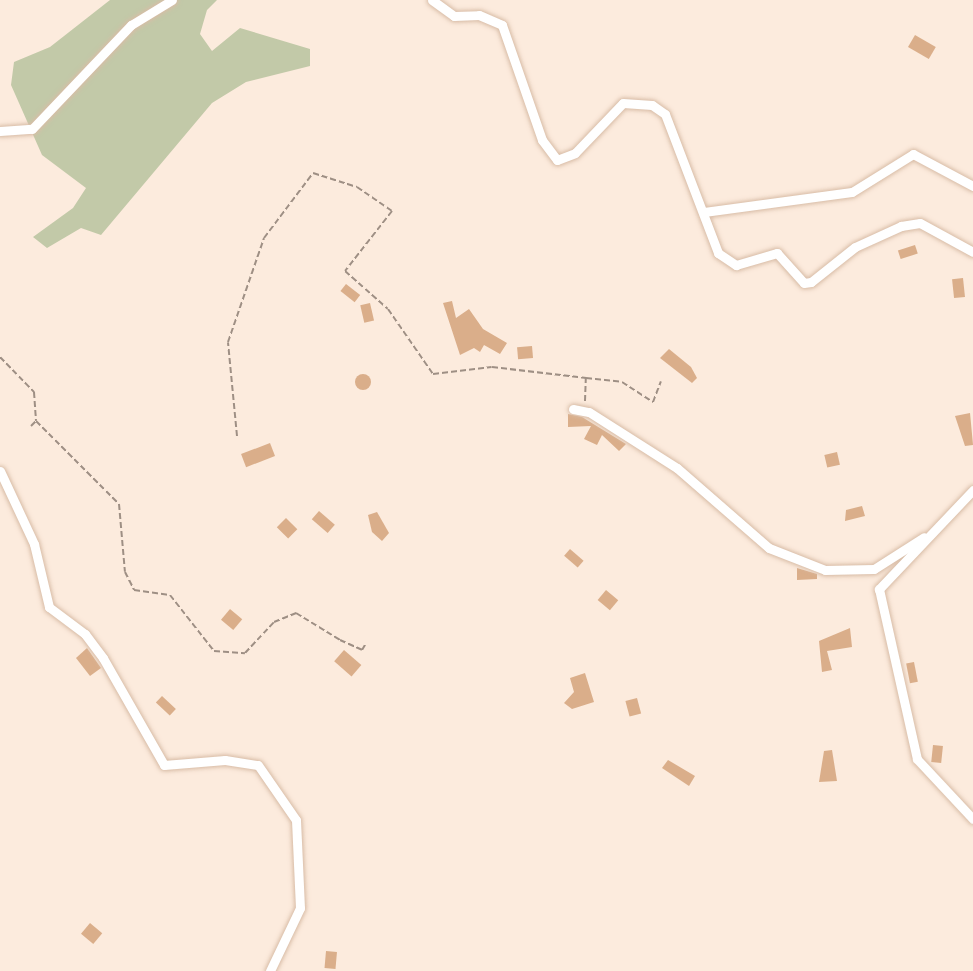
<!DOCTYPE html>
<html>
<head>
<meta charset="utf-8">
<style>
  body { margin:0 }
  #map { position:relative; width:973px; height:971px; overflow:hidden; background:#fcebdd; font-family:"Roboto Serif",serif }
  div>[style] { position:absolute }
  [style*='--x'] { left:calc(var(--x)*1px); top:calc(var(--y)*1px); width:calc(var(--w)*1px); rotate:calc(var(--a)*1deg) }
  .green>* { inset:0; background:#c2c9a8 }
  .building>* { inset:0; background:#daae8a; transform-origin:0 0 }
  .round { border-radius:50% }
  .path>* { height:2px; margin-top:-1px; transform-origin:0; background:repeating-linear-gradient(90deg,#9e8f84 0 6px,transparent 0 9px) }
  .roads { filter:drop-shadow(0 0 2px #d8bca6) drop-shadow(0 0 2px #d8bca6) }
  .minor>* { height:9px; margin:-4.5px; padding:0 4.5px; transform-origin:4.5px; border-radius:4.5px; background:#fff }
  span { translate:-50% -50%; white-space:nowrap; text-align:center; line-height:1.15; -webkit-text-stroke:6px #fcebdd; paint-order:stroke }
</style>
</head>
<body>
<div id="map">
  <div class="green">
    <i style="clip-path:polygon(110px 0,217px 0,207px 10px,200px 34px,212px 51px,240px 28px,310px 49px,310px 66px,246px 82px,212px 103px,101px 235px,81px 228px,47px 248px,33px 237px,73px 208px,86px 188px,42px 155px,11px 85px,14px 62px,50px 47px)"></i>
  </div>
  <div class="building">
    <i style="left:915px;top:35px;width:24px;height:14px;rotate:30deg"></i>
    <i style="left:915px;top:245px;width:9px;height:18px;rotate:72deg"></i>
    <i style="left:963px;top:278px;width:19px;height:11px;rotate:84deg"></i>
    <i style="left:346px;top:284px;width:18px;height:9px;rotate:38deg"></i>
    <i style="clip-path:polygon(452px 301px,456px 318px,469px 309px,483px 329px,507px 343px,500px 354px,484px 345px,480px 352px,474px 348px,460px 355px,443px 303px)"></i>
    <i style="left:370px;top:303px;width:18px;height:10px;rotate:77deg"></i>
    <i style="left:532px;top:346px;width:12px;height:15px;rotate:85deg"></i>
    <i style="clip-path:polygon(669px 349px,691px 367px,697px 378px,692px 383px,660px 358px)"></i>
    <i class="round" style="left:355px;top:374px;width:16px;height:16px"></i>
    <i style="clip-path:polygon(970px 413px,973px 445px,965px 446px,955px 416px)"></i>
    <i style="clip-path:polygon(568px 414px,582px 417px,626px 444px,619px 451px,602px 435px,597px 445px,584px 439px,591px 426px,568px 427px)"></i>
    <i style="left:270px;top:443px;width:14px;height:31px;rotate:69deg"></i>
    <i style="left:837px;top:452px;width:13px;height:13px;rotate:77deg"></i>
    <i style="clip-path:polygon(862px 506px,865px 516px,845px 521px,846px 510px)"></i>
    <i style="left:319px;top:511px;width:21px;height:11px;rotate:41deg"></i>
    <i style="clip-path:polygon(377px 512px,389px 533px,382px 541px,372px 532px,368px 515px)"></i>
    <i style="left:286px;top:518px;width:16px;height:13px;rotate:45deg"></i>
    <i style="left:570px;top:549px;width:18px;height:9px;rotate:41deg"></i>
    <i style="clip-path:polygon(797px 568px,817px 574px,817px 579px,797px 580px)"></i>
    <i style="left:606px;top:590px;width:16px;height:13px;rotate:40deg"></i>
    <i style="left:230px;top:609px;width:16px;height:14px;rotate:40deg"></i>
    <i style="clip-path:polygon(850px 628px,852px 647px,827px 651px,832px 670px,822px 672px,819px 641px)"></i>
    <i style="clip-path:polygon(87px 648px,101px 668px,90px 676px,76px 658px)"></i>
    <i style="left:344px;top:650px;width:23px;height:15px;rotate:41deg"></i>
    <i style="left:914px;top:662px;width:20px;height:8px;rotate:79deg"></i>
    <i style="clip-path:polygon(585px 673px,594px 702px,572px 709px,564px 703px,574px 692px,570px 678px)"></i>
    <i style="left:162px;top:696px;width:19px;height:9px;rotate:43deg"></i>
    <i style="left:637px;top:698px;width:16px;height:12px;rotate:75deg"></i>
    <i style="left:933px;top:745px;width:10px;height:17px;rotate:6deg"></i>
    <i style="clip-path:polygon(832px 750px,837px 781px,819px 782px,824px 751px)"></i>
    <i style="clip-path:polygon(668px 760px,695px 776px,689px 786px,662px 768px)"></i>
    <i style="left:90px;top:923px;width:16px;height:14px;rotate:40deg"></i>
    <i style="left:326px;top:951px;width:11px;height:17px;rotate:5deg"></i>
  </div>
  <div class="path">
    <i style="--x:0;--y:357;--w:49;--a:45.8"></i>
    <i style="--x:34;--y:392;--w:29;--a:86"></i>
    <i style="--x:585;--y:401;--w:23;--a:-88"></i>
    <i style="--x:586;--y:378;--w:36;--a:6"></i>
    <i style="--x:622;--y:382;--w:37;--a:33"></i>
    <i style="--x:653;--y:402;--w:22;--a:-69"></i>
    <i style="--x:31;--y:426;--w:7;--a:-45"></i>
    <i style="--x:36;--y:421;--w:117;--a:45"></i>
    <i style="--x:119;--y:504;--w:68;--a:85"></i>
    <i style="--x:125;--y:572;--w:20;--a:63"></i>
    <i style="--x:134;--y:590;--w:36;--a:8"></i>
    <i style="--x:170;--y:595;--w:71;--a:51.8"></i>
    <i style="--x:214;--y:651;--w:31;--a:4"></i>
    <i style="--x:245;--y:653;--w:42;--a:-46.9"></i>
    <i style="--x:274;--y:622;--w:24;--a:-22"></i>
    <i style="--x:296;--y:613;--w:52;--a:31.5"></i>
    <i style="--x:340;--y:640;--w:24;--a:24"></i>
    <i style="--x:362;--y:650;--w:6;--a:-59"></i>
    <i style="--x:237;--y:436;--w:94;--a:-95.5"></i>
    <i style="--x:228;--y:342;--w:110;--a:-70.9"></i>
    <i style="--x:264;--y:238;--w:81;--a:-53"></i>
    <i style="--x:313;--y:173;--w:46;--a:17.7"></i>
    <i style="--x:357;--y:187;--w:42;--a:34.4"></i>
    <i style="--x:392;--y:211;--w:76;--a:128.1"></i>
    <i style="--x:345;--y:271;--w:57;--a:41.5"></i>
    <i style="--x:388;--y:309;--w:79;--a:55.3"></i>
    <i style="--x:433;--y:374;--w:59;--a:-6.8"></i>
    <i style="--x:492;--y:367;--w:95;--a:6.7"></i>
  </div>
  <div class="roads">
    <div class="minor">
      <i style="--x:432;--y:0;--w:27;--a:36"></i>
      <i style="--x:454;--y:16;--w:25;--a:-2"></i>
      <i style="--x:479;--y:15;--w:25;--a:23"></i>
      <i style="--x:502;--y:25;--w:122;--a:70.8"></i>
      <i style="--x:542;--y:140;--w:25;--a:53"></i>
      <i style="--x:557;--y:160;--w:19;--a:-21"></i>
      <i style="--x:575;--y:153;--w:69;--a:-46.2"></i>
      <i style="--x:623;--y:103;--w:29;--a:4"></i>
      <i style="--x:652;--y:105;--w:16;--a:35"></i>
      <i style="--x:665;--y:114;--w:149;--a:69.1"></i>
      <i style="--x:718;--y:253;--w:22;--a:34"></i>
      <i style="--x:736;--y:265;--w:43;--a:-16.3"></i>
      <i style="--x:777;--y:253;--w:40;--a:48"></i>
      <i style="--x:804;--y:283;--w:7;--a:-8"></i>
      <i style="--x:811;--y:282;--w:56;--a:-38.5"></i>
      <i style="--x:855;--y:247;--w:51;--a:-24.5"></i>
      <i style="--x:901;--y:226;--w:19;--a:-9"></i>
      <i style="--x:920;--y:223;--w:60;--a:28.7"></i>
      <i style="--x:0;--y:131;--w:32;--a:-4"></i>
      <i style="--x:32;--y:129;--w:144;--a:-46.4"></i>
      <i style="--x:131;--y:25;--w:48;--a:-31.4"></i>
      <i style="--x:704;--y:212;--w:149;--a:-7.7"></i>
      <i style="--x:852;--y:192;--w:72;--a:-31.9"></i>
      <i style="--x:913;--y:154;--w:68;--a:28.1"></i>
      <i style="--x:573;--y:409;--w:16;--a:11"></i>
      <i style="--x:589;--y:412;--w:104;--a:32.5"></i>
      <i style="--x:677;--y:468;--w:122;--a:41"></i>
      <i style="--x:769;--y:548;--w:60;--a:21.4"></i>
      <i style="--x:825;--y:570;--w:49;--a:-1.2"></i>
      <i style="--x:874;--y:569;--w:59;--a:-32.6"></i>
      <i style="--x:0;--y:471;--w:81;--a:65"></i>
      <i style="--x:34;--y:544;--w:65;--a:76.6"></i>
      <i style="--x:49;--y:607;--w:45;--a:36.9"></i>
      <i style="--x:85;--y:634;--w:30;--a:53"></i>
      <i style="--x:103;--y:658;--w:123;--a:60.3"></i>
      <i style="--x:164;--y:765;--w:61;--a:-4.7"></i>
      <i style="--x:225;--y:760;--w:33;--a:9"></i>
      <i style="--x:258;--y:765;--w:67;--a:55.4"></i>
      <i style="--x:296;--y:820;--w:88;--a:87.4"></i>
      <i style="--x:300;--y:908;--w:70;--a:115.5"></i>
      <i style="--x:973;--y:490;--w:137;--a:133.5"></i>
      <i style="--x:879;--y:589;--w:174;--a:77.4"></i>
      <i style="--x:917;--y:759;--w:82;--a:47"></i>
    </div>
  </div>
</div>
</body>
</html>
